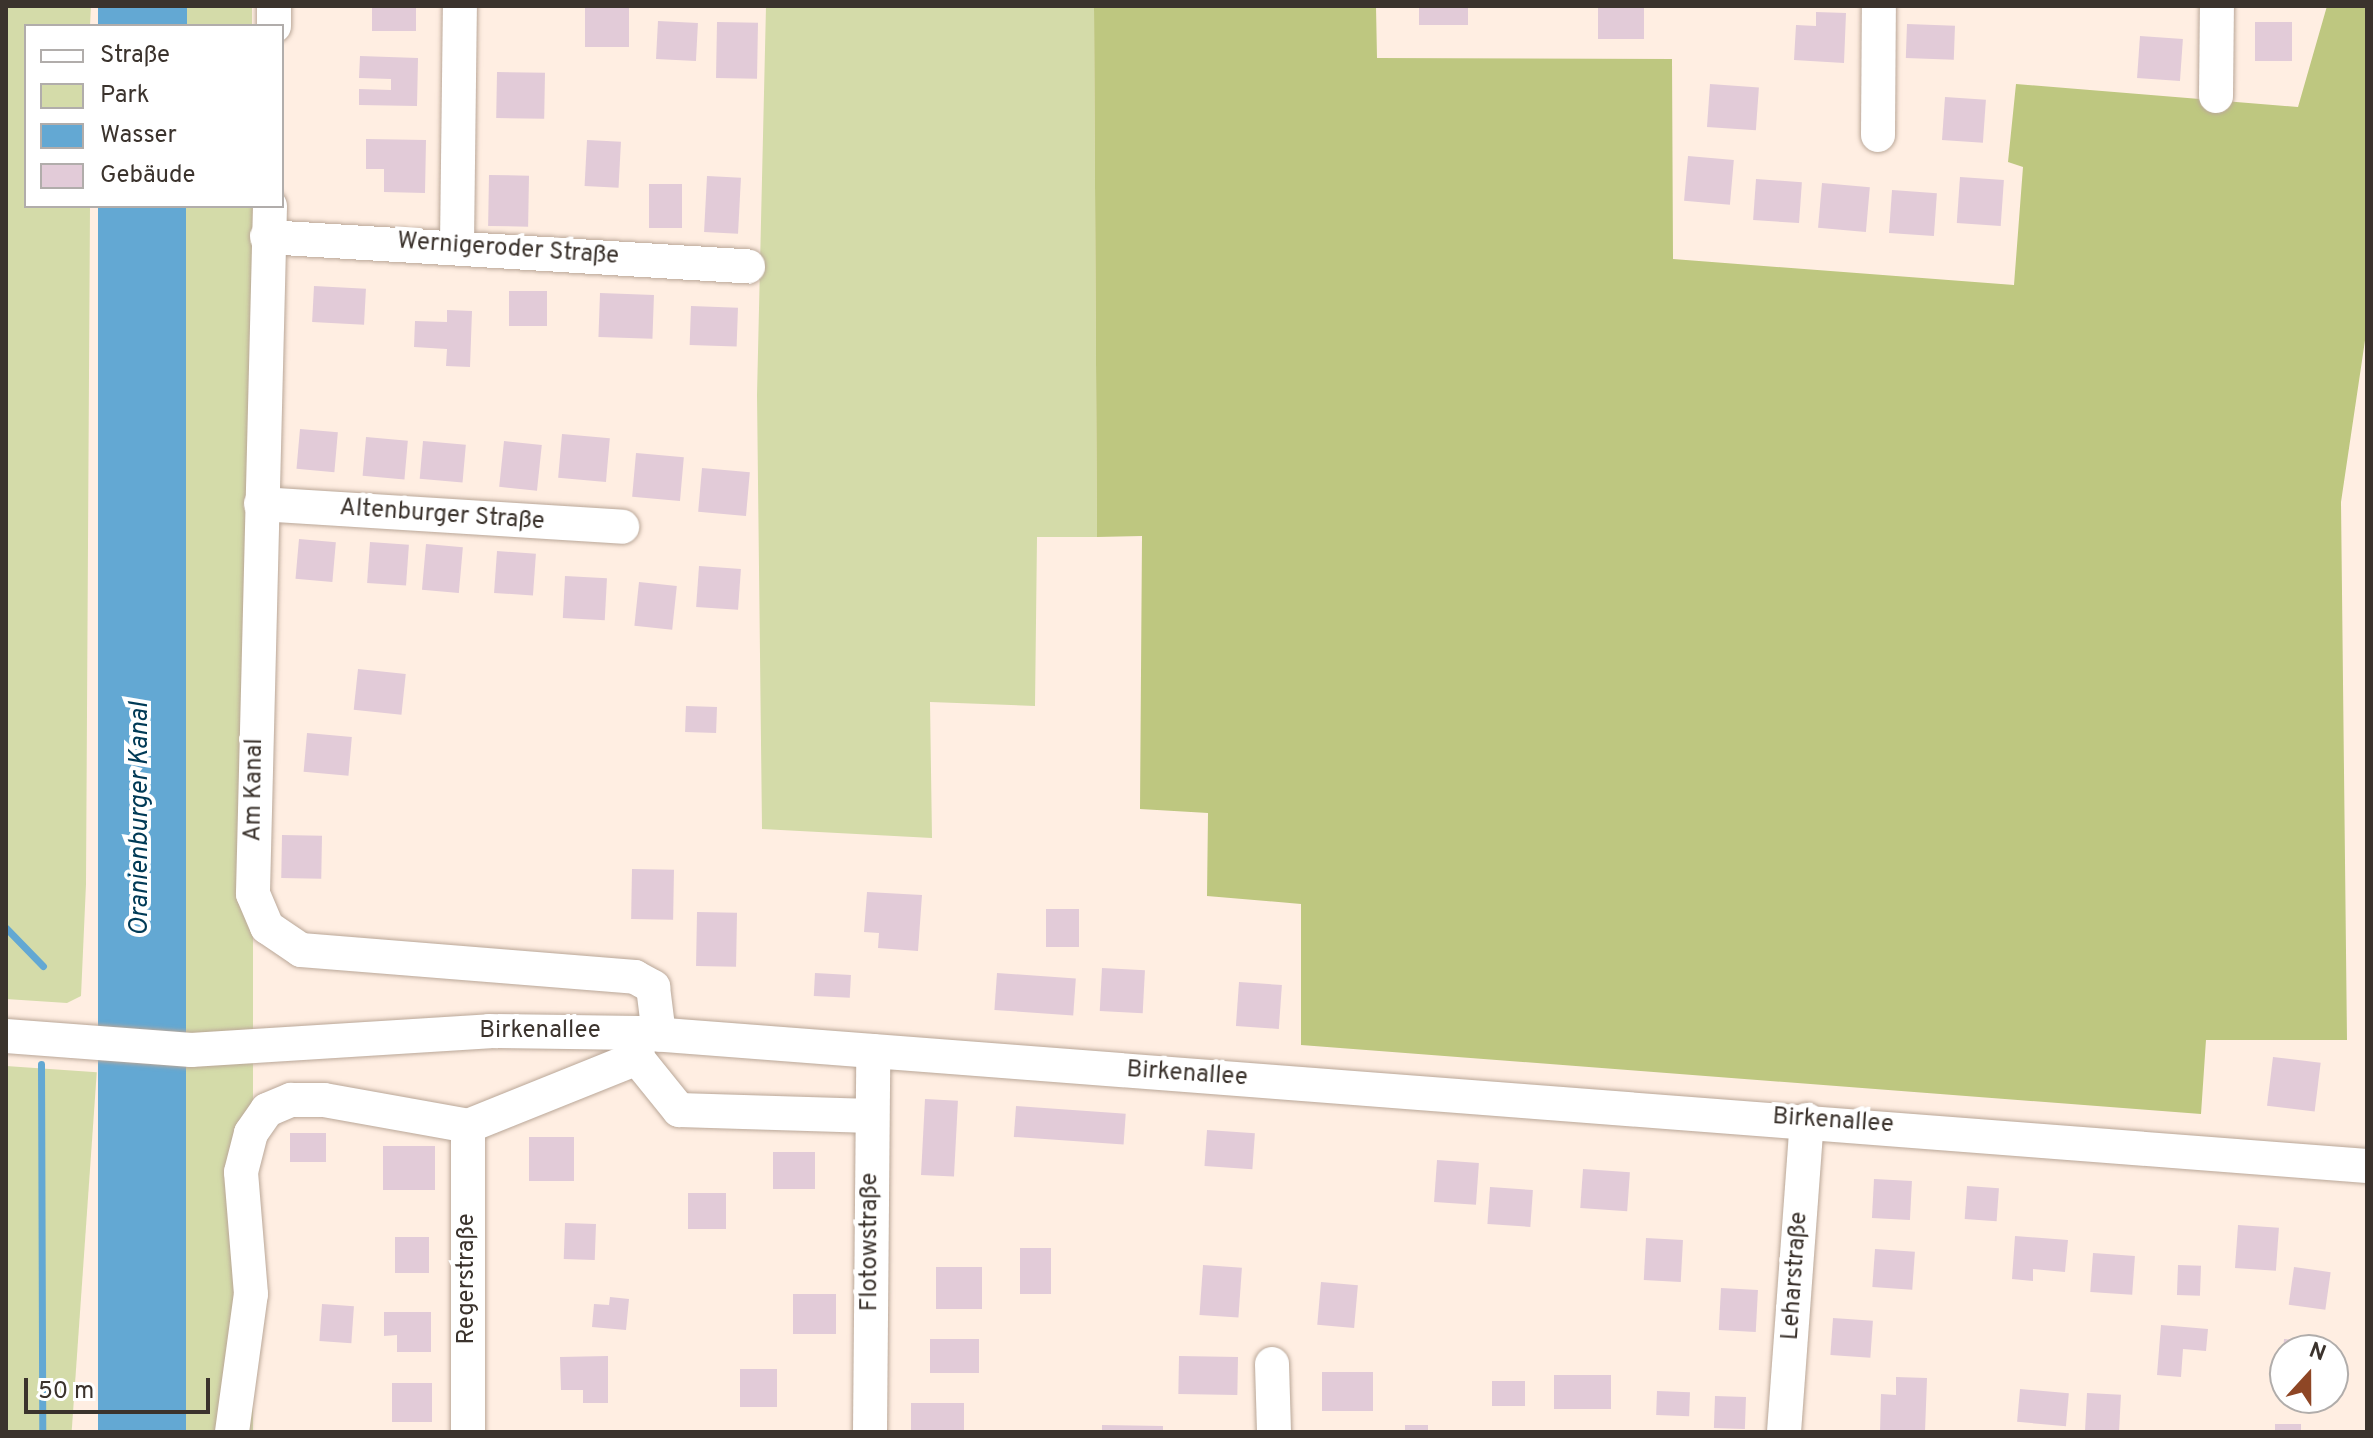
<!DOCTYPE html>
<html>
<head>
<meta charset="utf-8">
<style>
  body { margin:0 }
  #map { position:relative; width:2373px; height:1438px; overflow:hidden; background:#ffeee2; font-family:Overpass,sans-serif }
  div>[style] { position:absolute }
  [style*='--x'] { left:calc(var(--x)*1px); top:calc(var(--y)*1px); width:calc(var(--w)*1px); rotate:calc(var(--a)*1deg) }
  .green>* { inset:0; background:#d4dba9; transform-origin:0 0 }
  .forest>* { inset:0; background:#bec780 }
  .water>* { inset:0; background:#63a8d3; transform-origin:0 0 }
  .stream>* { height:7px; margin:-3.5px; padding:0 3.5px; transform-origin:3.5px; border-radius:3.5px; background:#63a8d3 }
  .building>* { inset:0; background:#e2cbd8; transform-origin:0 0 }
  .roads { filter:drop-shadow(0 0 2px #baa798) drop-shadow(0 0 2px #baa798) }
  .minor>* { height:34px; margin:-17px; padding:0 17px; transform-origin:17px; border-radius:17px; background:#fff }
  span { translate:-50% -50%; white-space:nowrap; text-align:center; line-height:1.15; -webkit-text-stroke:8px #fff; paint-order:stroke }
  .street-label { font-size:24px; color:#3b332d }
  .water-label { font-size:26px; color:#003a56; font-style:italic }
  .frame { position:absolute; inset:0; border:8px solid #3b332d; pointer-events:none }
  .legend { position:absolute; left:24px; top:24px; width:260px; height:184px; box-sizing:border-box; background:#fff; border:2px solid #b1adab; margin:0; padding:10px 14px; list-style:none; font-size:24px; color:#3b332d }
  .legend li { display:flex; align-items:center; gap:16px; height:40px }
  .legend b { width:40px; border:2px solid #b1adab }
  .north { position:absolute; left:2269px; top:1334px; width:80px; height:80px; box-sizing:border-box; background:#fff; border:2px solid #b1adab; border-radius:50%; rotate:21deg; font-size:22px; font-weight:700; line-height:32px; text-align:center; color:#3b332d }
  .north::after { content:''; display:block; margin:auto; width:28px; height:36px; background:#8e4625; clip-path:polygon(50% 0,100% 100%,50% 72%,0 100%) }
  .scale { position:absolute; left:24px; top:1378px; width:186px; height:36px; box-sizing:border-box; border:4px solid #3b332d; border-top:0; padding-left:10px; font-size:24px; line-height:28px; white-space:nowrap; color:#3b332d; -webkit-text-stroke:6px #fff; paint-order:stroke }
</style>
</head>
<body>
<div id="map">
  <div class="green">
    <i style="clip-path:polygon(6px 6px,91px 6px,90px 26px,26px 26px,26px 206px,90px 206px,86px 884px,81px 996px,67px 1003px,6px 999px)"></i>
    <i style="left:187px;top:6px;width:65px;height:20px"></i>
    <i style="clip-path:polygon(766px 6px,1094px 6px,1097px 537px,1037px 537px,1035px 706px,930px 702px,932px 838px,762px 829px,757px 395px)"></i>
    <i style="left:186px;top:206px;width:67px;height:1226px"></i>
    <i style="left:6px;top:1066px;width:91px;height:366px;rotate:4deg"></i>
  </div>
  <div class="forest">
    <i style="clip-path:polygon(1094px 6px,1376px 6px,1377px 58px,1672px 59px,1673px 259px,2014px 285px,2023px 167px,2008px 162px,2016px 84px,2298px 107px,2327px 6px,2367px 6px,2367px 327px,2341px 502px,2347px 1040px,2206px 1040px,2201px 1114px,1301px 1045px,1301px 904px,1207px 896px,1208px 813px,1140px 809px,1142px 536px,1097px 537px)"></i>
  </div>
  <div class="water">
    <i style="left:98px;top:6px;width:89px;height:20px"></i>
    <i style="left:98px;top:206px;width:88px;height:1226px"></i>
  </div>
  <div class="stream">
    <i style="--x:6;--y:928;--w:53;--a:45.8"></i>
    <i style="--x:41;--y:1064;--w:368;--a:89.8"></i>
  </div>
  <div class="building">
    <i style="left:372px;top:6px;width:44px;height:25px"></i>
    <i style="left:585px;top:6px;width:44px;height:41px"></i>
    <i style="left:1419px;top:6px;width:49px;height:19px"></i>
    <i style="left:1598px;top:6px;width:46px;height:33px"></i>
    <i style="clip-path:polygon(1816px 12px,1846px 13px,1844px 63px,1794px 60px,1796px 25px,1816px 26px)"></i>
    <i style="left:658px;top:21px;width:40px;height:38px;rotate:3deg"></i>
    <i style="left:717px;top:22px;width:41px;height:56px;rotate:1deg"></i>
    <i style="left:2255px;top:22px;width:37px;height:39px"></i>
    <i style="left:1907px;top:24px;width:48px;height:34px;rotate:2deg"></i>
    <i style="left:2140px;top:36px;width:43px;height:42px;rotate:4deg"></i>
    <i style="clip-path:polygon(360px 56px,418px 58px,417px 106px,359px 105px,359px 89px,391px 90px,391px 79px,359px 78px)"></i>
    <i style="left:497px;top:72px;width:48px;height:46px;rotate:1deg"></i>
    <i style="left:1710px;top:84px;width:49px;height:43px;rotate:4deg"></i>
    <i style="left:1945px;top:97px;width:41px;height:43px;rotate:4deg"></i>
    <i style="clip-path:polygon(366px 139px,426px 140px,425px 193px,384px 192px,384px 169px,366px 169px)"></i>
    <i style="left:587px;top:140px;width:34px;height:46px;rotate:3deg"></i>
    <i style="left:1688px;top:156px;width:46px;height:45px;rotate:5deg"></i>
    <i style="left:489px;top:175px;width:40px;height:51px;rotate:1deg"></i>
    <i style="left:707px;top:176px;width:34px;height:56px;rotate:3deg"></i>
    <i style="left:1960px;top:177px;width:44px;height:46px;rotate:4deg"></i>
    <i style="left:1756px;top:179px;width:46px;height:41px;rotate:4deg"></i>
    <i style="left:1822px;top:183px;width:48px;height:45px;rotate:5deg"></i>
    <i style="left:649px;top:184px;width:33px;height:44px"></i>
    <i style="left:1892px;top:190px;width:45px;height:43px;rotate:4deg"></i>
    <i style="left:314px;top:286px;width:52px;height:36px;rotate:3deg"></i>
    <i style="left:509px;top:291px;width:38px;height:35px"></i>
    <i style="left:600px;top:293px;width:54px;height:44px;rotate:2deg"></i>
    <i style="left:691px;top:306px;width:47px;height:39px;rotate:2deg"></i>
    <i style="clip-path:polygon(447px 310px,472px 311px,470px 367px,446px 366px,447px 349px,414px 347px,415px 321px,447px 322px)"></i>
    <i style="left:300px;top:429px;width:38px;height:40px;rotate:5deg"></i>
    <i style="left:562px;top:434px;width:48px;height:44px;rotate:5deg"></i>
    <i style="left:366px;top:437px;width:42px;height:39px;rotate:5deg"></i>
    <i style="left:423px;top:441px;width:43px;height:38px;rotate:5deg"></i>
    <i style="left:504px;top:441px;width:38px;height:46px;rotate:6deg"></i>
    <i style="left:636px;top:453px;width:48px;height:44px;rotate:5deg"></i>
    <i style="left:702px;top:468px;width:48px;height:44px;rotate:5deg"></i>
    <i style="left:299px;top:539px;width:37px;height:40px;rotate:5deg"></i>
    <i style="left:370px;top:542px;width:39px;height:41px;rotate:4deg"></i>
    <i style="left:426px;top:544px;width:37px;height:46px;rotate:5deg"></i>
    <i style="left:497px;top:551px;width:39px;height:42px;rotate:4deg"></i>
    <i style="left:699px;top:566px;width:42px;height:41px;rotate:4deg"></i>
    <i style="left:565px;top:576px;width:42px;height:42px;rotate:3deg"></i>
    <i style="left:639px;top:582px;width:38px;height:44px;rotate:6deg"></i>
    <i style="left:358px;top:669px;width:48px;height:41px;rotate:6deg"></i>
    <i style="left:686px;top:706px;width:31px;height:26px;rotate:2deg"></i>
    <i style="left:307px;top:733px;width:45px;height:39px;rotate:5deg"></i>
    <i style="left:282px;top:835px;width:40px;height:43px;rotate:1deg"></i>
    <i style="left:632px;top:869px;width:42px;height:50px;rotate:1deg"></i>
    <i style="clip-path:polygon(867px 892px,922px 895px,918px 951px,878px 948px,879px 933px,864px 932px)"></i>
    <i style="left:1046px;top:909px;width:33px;height:38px"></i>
    <i style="left:697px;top:912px;width:40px;height:54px;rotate:1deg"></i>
    <i style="left:1102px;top:968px;width:43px;height:43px;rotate:3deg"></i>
    <i style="left:815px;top:973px;width:36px;height:23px;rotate:3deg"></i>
    <i style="left:997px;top:973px;width:79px;height:37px;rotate:4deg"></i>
    <i style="left:1239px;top:982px;width:43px;height:44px;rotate:4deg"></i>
    <i style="left:2273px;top:1057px;width:48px;height:49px;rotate:7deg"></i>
    <i style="left:925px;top:1099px;width:33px;height:76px;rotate:3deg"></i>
    <i style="left:1016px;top:1106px;width:110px;height:31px;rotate:4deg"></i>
    <i style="left:1207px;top:1130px;width:48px;height:36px;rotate:4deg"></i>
    <i style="left:290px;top:1133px;width:36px;height:29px"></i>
    <i style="left:529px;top:1137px;width:45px;height:44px"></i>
    <i style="left:383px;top:1146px;width:52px;height:44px"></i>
    <i style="left:773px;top:1152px;width:42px;height:37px"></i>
    <i style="left:1437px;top:1160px;width:42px;height:42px;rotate:4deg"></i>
    <i style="left:1583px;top:1169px;width:47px;height:39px;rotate:4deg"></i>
    <i style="left:1874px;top:1179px;width:38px;height:39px;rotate:3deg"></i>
    <i style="left:1967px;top:1186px;width:32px;height:33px;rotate:4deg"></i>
    <i style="left:1490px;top:1187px;width:43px;height:37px;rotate:4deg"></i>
    <i style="left:688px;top:1193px;width:38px;height:36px"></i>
    <i style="left:565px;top:1223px;width:31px;height:36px;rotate:2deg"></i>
    <i style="left:2238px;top:1225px;width:41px;height:43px;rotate:4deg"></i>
    <i style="clip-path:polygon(2015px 1236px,2068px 1240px,2065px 1272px,2033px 1269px,2033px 1281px,2012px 1279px)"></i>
    <i style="left:395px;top:1237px;width:34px;height:36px"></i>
    <i style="left:1646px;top:1238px;width:37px;height:42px;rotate:3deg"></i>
    <i style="left:1020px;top:1248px;width:31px;height:46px"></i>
    <i style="left:1875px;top:1249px;width:40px;height:38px;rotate:4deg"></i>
    <i style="left:2093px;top:1253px;width:42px;height:39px;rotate:4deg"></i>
    <i style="left:1203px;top:1265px;width:39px;height:50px;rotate:4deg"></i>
    <i style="left:2178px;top:1265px;width:23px;height:30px;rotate:2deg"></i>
    <i style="left:982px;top:1267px;width:42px;height:46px;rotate:90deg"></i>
    <i style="left:2294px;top:1267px;width:37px;height:38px;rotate:8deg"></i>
    <i style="left:1321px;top:1282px;width:37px;height:43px;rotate:5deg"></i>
    <i style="left:1721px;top:1288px;width:37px;height:42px;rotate:3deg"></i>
    <i style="left:793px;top:1294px;width:43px;height:40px"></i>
    <i style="clip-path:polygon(610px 1297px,629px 1299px,626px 1330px,592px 1327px,594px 1304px,609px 1305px)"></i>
    <i style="left:322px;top:1304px;width:32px;height:37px;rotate:4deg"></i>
    <i style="clip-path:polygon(384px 1312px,431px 1312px,431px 1352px,397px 1352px,397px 1335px,384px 1336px)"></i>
    <i style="left:1833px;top:1318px;width:40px;height:37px;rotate:4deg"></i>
    <i style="clip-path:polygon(2161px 1325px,2208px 1329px,2206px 1351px,2183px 1349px,2181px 1377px,2157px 1375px)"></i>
    <i style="left:930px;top:1339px;width:49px;height:34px"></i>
    <i style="clip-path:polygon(2284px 1339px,2332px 1342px,2331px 1350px,2283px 1350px)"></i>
    <i style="clip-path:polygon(2285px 1353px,2285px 1389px,2280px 1389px)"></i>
    <i style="clip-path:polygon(608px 1356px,608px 1403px,583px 1403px,583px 1390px,561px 1390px,560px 1357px)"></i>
    <i style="left:1179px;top:1356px;width:59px;height:38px;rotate:1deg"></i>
    <i style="left:740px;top:1369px;width:37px;height:38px"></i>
    <i style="left:1322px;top:1372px;width:51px;height:39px"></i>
    <i style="left:1554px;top:1375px;width:57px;height:34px"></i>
    <i style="clip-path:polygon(1896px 1377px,1927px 1378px,1925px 1432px,1880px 1432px,1881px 1394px,1896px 1395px)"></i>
    <i style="left:1492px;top:1381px;width:33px;height:25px"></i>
    <i style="left:392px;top:1383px;width:40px;height:39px"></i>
    <i style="left:2020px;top:1389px;width:49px;height:33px;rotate:5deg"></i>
    <i style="left:1657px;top:1391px;width:33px;height:24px;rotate:2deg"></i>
    <i style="left:2087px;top:1393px;width:34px;height:39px;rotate:3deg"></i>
    <i style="left:1715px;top:1396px;width:31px;height:32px;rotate:2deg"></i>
    <i style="left:911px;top:1403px;width:53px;height:29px"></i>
    <i style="left:2301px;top:1424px;width:8px;height:26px;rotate:90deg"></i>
    <i style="clip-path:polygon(1102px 1425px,1163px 1426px,1163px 1432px,1102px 1432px)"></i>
    <i style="left:1405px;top:1425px;width:23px;height:7px"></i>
  </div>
  <div class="roads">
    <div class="minor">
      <i style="--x:274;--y:6;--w:20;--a:90"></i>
      <i style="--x:2216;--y:96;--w:90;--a:-89.4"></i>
      <i style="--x:1878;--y:135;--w:129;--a:-89.6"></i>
      <i style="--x:270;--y:206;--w:688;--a:91.42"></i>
      <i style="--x:253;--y:894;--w:36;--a:67"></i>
      <i style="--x:267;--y:927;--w:41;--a:34.1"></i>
      <i style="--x:301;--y:950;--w:335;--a:4.6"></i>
      <i style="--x:635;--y:977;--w:21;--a:29"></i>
      <i style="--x:653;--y:987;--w:48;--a:82.9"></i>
      <i style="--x:267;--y:237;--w:482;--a:3.5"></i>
      <i style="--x:457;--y:244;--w:238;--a:-89.3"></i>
      <i style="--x:261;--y:504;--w:362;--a:3.6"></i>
      <i style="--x:6;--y:1036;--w:186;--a:4.3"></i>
      <i style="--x:191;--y:1050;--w:299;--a:-3.6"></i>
      <i style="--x:489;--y:1031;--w:150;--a:0.8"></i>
      <i style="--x:639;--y:1033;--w:1733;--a:4.4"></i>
      <i style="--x:637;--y:1058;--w:67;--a:51.1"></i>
      <i style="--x:679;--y:1110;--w:193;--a:1.8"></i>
      <i style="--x:1272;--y:1364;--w:68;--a:88.3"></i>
      <i style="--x:232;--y:1432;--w:139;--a:-82.2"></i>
      <i style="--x:251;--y:1294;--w:122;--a:-94.7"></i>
      <i style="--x:241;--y:1172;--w:40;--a:-75.6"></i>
      <i style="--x:251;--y:1133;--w:28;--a:-55"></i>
      <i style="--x:267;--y:1110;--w:26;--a:-23"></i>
      <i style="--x:291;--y:1100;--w:33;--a:0"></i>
      <i style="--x:324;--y:1100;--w:146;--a:10.2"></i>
      <i style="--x:468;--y:1126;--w:182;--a:-21.9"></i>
      <i style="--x:637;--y:1058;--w:25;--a:-85"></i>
      <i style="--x:468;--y:1432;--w:306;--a:-90"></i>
      <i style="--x:870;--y:1432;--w:381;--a:-89.5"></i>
      <i style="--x:1784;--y:1432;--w:313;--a:-85.8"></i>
    </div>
  </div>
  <div class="street-label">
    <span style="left:508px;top:250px;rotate:4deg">Wernigeroder Straße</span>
    <span style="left:442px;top:516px;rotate:4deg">Altenburger Straße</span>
    <span style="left:255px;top:790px;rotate:-89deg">Am Kanal</span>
    <span style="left:540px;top:1032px">Birkenallee</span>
    <span style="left:1187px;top:1075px;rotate:4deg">Birkenallee</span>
    <span style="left:1833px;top:1122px;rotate:4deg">Birkenallee</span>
    <span style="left:871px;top:1242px;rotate:-90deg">Flotowstraße</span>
    <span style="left:1796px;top:1276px;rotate:-86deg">Leharstraße</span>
    <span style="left:468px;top:1279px;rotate:-90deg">Regerstraße</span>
  </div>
  <div class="water-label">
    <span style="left:141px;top:819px;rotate:-90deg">Oranienburger Kanal</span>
  </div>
  <div class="frame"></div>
  <ul class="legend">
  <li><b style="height:10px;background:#fff"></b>Straße</li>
  <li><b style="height:22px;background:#d4dba9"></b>Park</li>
  <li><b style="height:22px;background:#63a8d3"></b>Wasser</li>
  <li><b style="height:22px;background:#e2cbd8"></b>Gebäude</li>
  </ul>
  <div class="north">N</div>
  <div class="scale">50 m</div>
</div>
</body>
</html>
